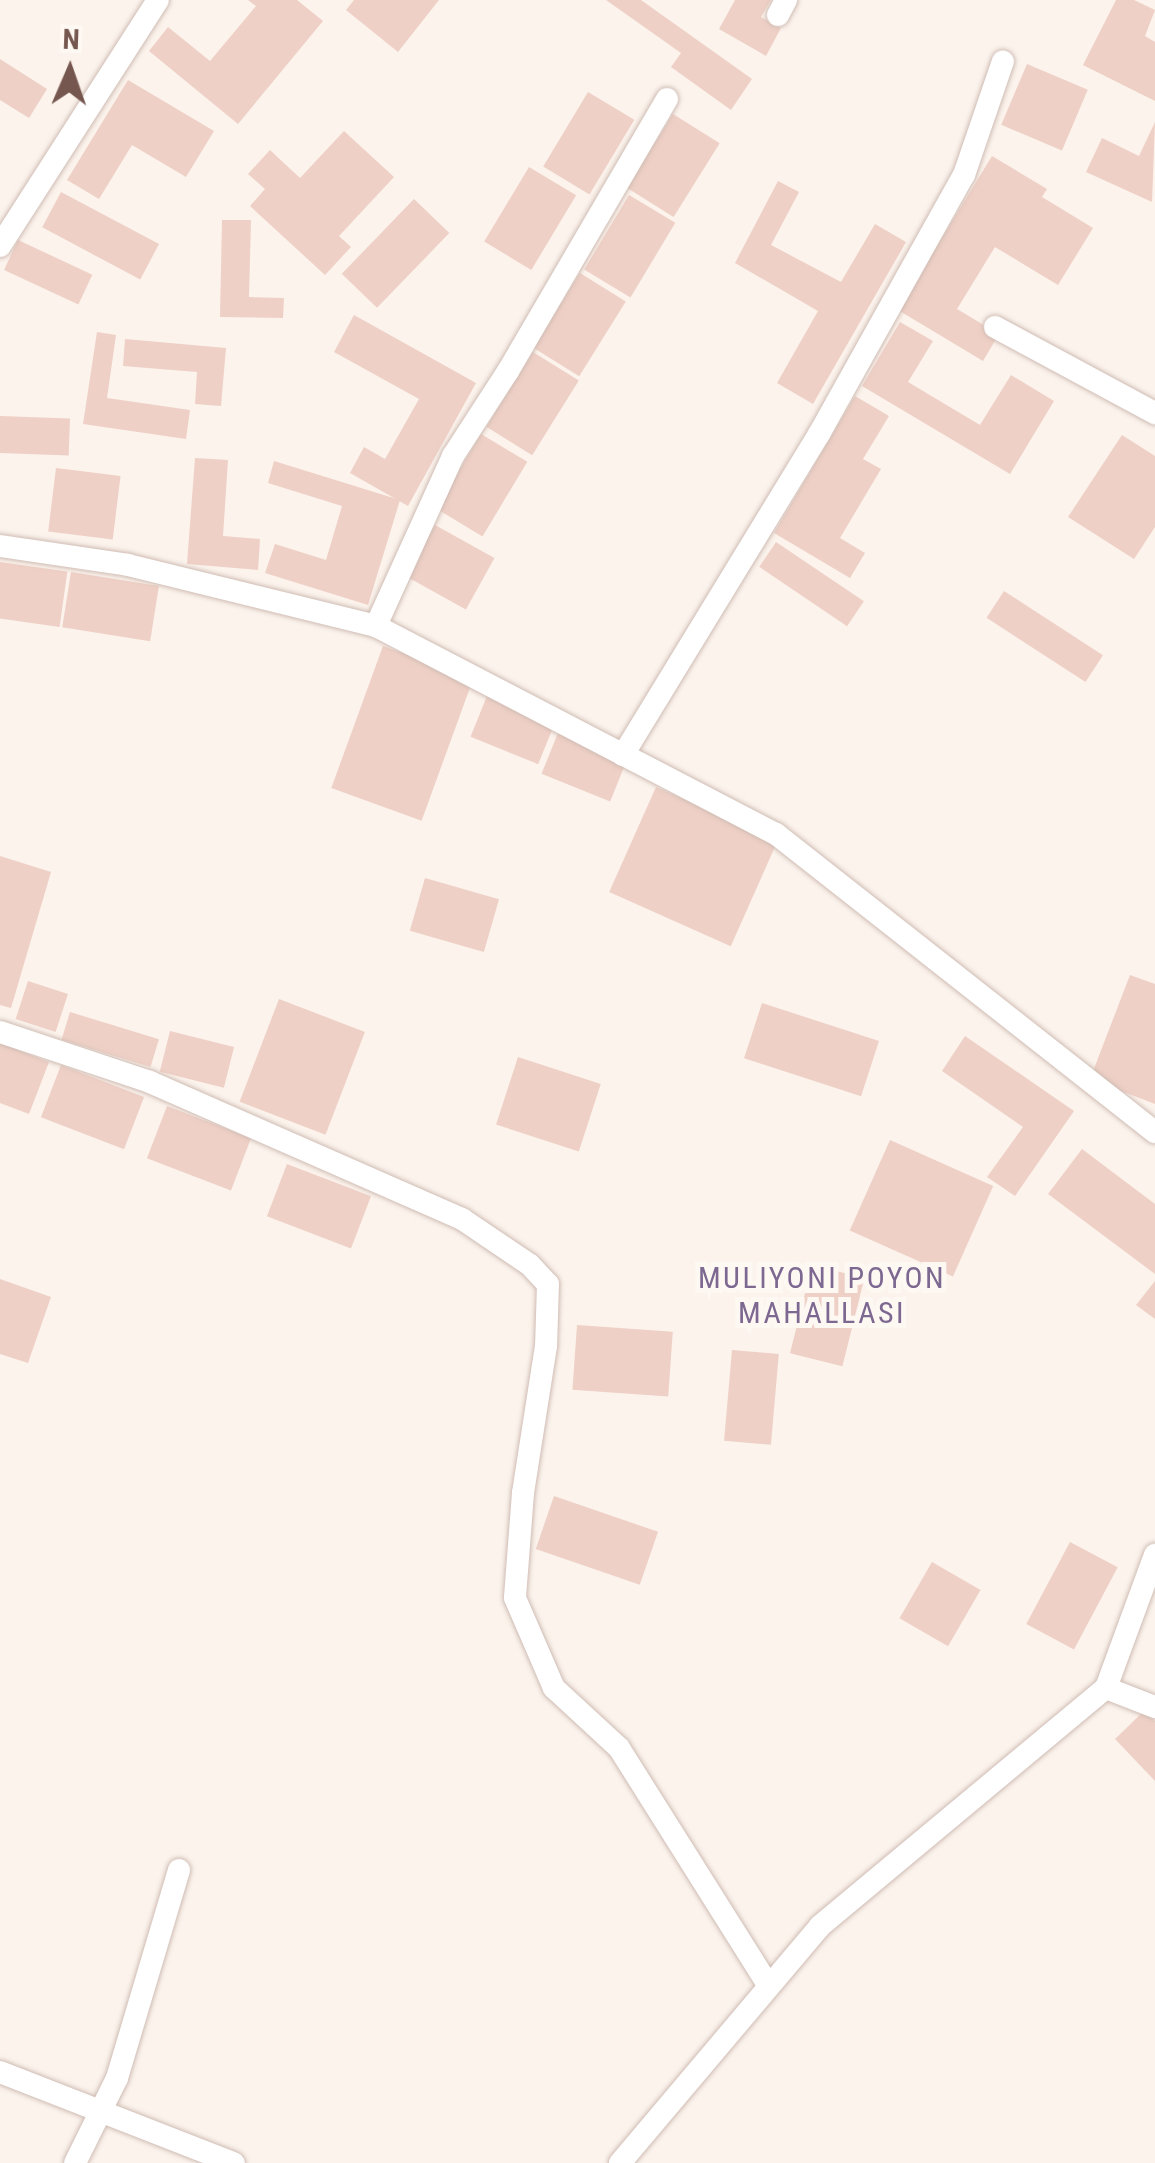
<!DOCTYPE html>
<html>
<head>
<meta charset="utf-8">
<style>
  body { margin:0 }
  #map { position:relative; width:1155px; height:2163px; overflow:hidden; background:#fbf3ec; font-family:"Roboto Condensed",sans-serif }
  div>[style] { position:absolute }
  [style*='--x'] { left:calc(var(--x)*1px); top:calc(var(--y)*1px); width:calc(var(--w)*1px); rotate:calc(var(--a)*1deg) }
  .building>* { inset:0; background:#efd0c6; transform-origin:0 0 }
  .roads { filter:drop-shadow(0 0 2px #cfbcb4) drop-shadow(0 0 2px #cfbcb4) }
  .street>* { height:22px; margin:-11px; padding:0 11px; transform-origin:11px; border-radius:11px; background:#fff }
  span { translate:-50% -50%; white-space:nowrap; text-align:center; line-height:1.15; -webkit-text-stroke:10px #fef8f3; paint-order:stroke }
  .neighbourhood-label { font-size:30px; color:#7c6890; letter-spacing:2.5px }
  .north { position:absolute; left:20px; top:20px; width:100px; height:100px; -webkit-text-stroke:8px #fef8f3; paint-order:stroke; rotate:2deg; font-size:28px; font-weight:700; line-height:40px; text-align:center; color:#755750 }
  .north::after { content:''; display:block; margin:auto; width:35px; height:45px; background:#755750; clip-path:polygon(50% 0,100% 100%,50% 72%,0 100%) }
</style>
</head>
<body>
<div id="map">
  <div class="building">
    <i style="clip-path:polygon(248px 0,297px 0,323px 21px,238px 124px,149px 51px,168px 27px,210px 61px,256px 6px)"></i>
    <i style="clip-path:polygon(354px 0,439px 0,398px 52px,346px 10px)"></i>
    <i style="clip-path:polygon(606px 0,641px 0,752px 79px,731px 110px,671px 67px,681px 53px)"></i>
    <i style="clip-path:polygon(735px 0,771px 0,761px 17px,781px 28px,766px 56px,719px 29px)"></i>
    <i style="clip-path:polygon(1116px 0,1134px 0,1155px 10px,1145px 36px,1155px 42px,1155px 101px,1083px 65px)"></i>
    <i style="clip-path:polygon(0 59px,47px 89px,29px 118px,0 100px)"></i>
    <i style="left:1027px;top:64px;width:66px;height:66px;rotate:23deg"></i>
    <i style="clip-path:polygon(128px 80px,214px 131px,186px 177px,132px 145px,99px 199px,67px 180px)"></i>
    <i style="left:588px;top:92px;width:54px;height:87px;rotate:31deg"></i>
    <i style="left:673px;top:114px;width:55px;height:87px;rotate:32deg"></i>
    <i style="clip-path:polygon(1155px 122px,1152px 202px,1086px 172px,1102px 138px,1139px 156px)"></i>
    <i style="clip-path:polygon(344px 131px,394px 177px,339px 236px,351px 247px,325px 275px,250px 206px,265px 189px,248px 174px,270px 150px,300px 178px)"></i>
    <i style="clip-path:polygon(992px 156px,1047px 189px,1042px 197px,1093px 228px,1058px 285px,995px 247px,957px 309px,999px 334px,983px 361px,898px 310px)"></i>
    <i style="left:529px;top:167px;width:55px;height:87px;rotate:31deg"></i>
    <i style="clip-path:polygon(778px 181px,799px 192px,771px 245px,841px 282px,875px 224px,906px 242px,813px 404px,777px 383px,818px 311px,735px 263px)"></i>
    <i style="left:61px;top:192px;width:111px;height:40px;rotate:28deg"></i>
    <i style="left:629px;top:195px;width:54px;height:87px;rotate:31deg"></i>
    <i style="left:414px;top:199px;width:49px;height:104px;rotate:44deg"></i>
    <i style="clip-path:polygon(222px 220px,251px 220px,249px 297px,284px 298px,283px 318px,220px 317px)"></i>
    <i style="left:18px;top:240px;width:82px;height:33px;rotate:25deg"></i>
    <i style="left:580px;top:273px;width:54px;height:88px;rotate:32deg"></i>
    <i style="clip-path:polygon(354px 315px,476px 383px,408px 506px,350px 473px,364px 447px,385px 459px,419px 399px,334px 352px)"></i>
    <i style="clip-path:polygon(900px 322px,933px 341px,908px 382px,980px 425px,1011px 375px,1054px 401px,1010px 474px,862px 386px)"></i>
    <i style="clip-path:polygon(97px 332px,116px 335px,107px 398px,190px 410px,186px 439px,83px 424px)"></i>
    <i style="clip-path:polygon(125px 339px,226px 348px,221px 406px,195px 404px,197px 372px,123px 366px)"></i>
    <i style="left:533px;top:352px;width:54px;height:88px;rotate:32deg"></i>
    <i style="clip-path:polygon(855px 396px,889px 416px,863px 459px,881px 469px,840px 538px,865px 553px,850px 578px,774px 533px)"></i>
    <i style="left:0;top:416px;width:70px;height:37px;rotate:2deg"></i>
    <i style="left:481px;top:434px;width:54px;height:87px;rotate:31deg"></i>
    <i style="clip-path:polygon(1122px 435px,1155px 456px,1155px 527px,1134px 559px,1068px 517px)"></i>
    <i style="clip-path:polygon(195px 458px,228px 460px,223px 536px,260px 539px,258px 570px,187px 564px)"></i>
    <i style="clip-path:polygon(274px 461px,400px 500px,368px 605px,265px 573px,275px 544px,326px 560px,342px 506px,268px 483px)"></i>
    <i style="left:56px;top:468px;width:65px;height:64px;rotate:7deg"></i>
    <i style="left:435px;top:525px;width:68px;height:59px;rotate:29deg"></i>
    <i style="left:776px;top:542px;width:106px;height:30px;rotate:34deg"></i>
    <i style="left:0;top:562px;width:68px;height:56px;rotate:8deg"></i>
    <i style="left:71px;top:572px;width:89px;height:56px;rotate:9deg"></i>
    <i style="left:1004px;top:591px;width:118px;height:32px;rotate:33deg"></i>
    <i style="left:383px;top:646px;width:96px;height:151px;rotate:20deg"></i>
    <i style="left:487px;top:696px;width:73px;height:44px;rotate:22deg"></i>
    <i style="left:558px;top:733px;width:74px;height:44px;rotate:22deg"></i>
    <i style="left:656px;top:787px;width:133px;height:115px;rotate:24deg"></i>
    <i style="clip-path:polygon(0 856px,51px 872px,11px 1008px,0 1005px)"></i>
    <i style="left:425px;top:878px;width:77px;height:55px;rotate:16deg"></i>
    <i style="clip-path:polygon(1130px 975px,1155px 984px,1155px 1104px,1090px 1079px)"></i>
    <i style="left:28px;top:981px;width:42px;height:40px;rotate:18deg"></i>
    <i style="left:279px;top:999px;width:92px;height:110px;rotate:21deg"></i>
    <i style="left:762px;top:1003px;width:123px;height:58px;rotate:18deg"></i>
    <i style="left:70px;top:1012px;width:93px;height:29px;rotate:17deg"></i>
    <i style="left:170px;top:1031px;width:66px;height:42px;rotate:14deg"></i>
    <i style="clip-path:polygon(965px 1036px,1074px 1111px,1015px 1196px,987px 1177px,1023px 1127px,942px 1071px)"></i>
    <i style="clip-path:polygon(0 1043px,49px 1062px,29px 1114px,0 1103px)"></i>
    <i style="left:518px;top:1057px;width:87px;height:71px;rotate:18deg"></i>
    <i style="left:61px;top:1065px;width:89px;height:56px;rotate:21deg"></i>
    <i style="left:167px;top:1106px;width:90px;height:56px;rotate:21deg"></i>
    <i style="left:890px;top:1140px;width:113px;height:99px;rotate:24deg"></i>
    <i style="clip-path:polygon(1082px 1149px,1155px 1204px,1155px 1274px,1048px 1194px)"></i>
    <i style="left:287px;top:1164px;width:90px;height:56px;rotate:21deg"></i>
    <i style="left:812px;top:1265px;width:54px;height:91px;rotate:14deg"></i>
    <i style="clip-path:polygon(0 1279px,51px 1297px,28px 1363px,0 1354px)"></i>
    <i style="clip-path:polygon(1155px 1281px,1155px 1319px,1136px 1305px)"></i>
    <i style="left:577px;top:1325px;width:96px;height:65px;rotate:4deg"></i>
    <i style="left:732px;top:1350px;width:47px;height:91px;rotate:5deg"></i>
    <i style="left:554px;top:1496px;width:110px;height:56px;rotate:19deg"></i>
    <i style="left:1070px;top:1542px;width:54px;height:93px;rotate:28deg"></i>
    <i style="left:932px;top:1562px;width:56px;height:65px;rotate:30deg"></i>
    <i style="clip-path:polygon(1145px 1710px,1155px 1721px,1155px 1781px,1115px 1739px)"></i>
  </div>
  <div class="roads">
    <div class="street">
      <i style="--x:778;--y:15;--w:17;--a:-62"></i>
      <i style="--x:667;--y:99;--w:315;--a:120.3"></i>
      <i style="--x:508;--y:371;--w:101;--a:122.9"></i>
      <i style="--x:453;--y:456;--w:187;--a:114.4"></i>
      <i style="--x:376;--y:626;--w:451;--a:27.5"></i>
      <i style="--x:776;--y:834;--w:482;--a:38.2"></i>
      <i style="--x:0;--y:246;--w:292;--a:-57.3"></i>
      <i style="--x:995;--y:327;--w:182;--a:28.3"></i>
      <i style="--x:0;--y:546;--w:129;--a:8.4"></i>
      <i style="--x:128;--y:565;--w:255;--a:13.8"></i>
      <i style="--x:623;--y:755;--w:376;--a:-58.6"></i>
      <i style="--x:819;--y:434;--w:297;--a:-60.8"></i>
      <i style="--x:964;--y:175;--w:120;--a:-71.1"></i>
      <i style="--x:0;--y:1032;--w:158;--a:18.4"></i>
      <i style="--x:150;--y:1082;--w:341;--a:23.7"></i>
      <i style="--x:462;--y:1219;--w:82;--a:34.1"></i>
      <i style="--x:530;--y:1265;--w:26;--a:47"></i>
      <i style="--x:548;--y:1284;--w:62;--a:91.8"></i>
      <i style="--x:546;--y:1346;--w:149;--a:98.9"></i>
      <i style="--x:523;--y:1493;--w:105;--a:94.4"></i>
      <i style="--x:515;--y:1598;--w:98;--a:66.6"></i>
      <i style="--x:554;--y:1688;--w:88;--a:42.7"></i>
      <i style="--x:619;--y:1748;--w:281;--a:57.8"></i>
      <i style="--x:1106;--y:1688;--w:53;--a:21.2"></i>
      <i style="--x:0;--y:2072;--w:251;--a:21.3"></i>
      <i style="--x:75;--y:2163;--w:95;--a:-63.7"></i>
      <i style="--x:117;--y:2078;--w:217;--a:-73.4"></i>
      <i style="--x:620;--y:2163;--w:310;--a:-49.8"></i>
      <i style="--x:820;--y:1926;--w:372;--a:-39.8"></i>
      <i style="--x:1106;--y:1688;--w:142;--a:-69.8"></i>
    </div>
  </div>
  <div class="neighbourhood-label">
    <span style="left:822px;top:1295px">MULIYONI POYON<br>MAHALLASI</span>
  </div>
  <div class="north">N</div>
</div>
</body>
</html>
